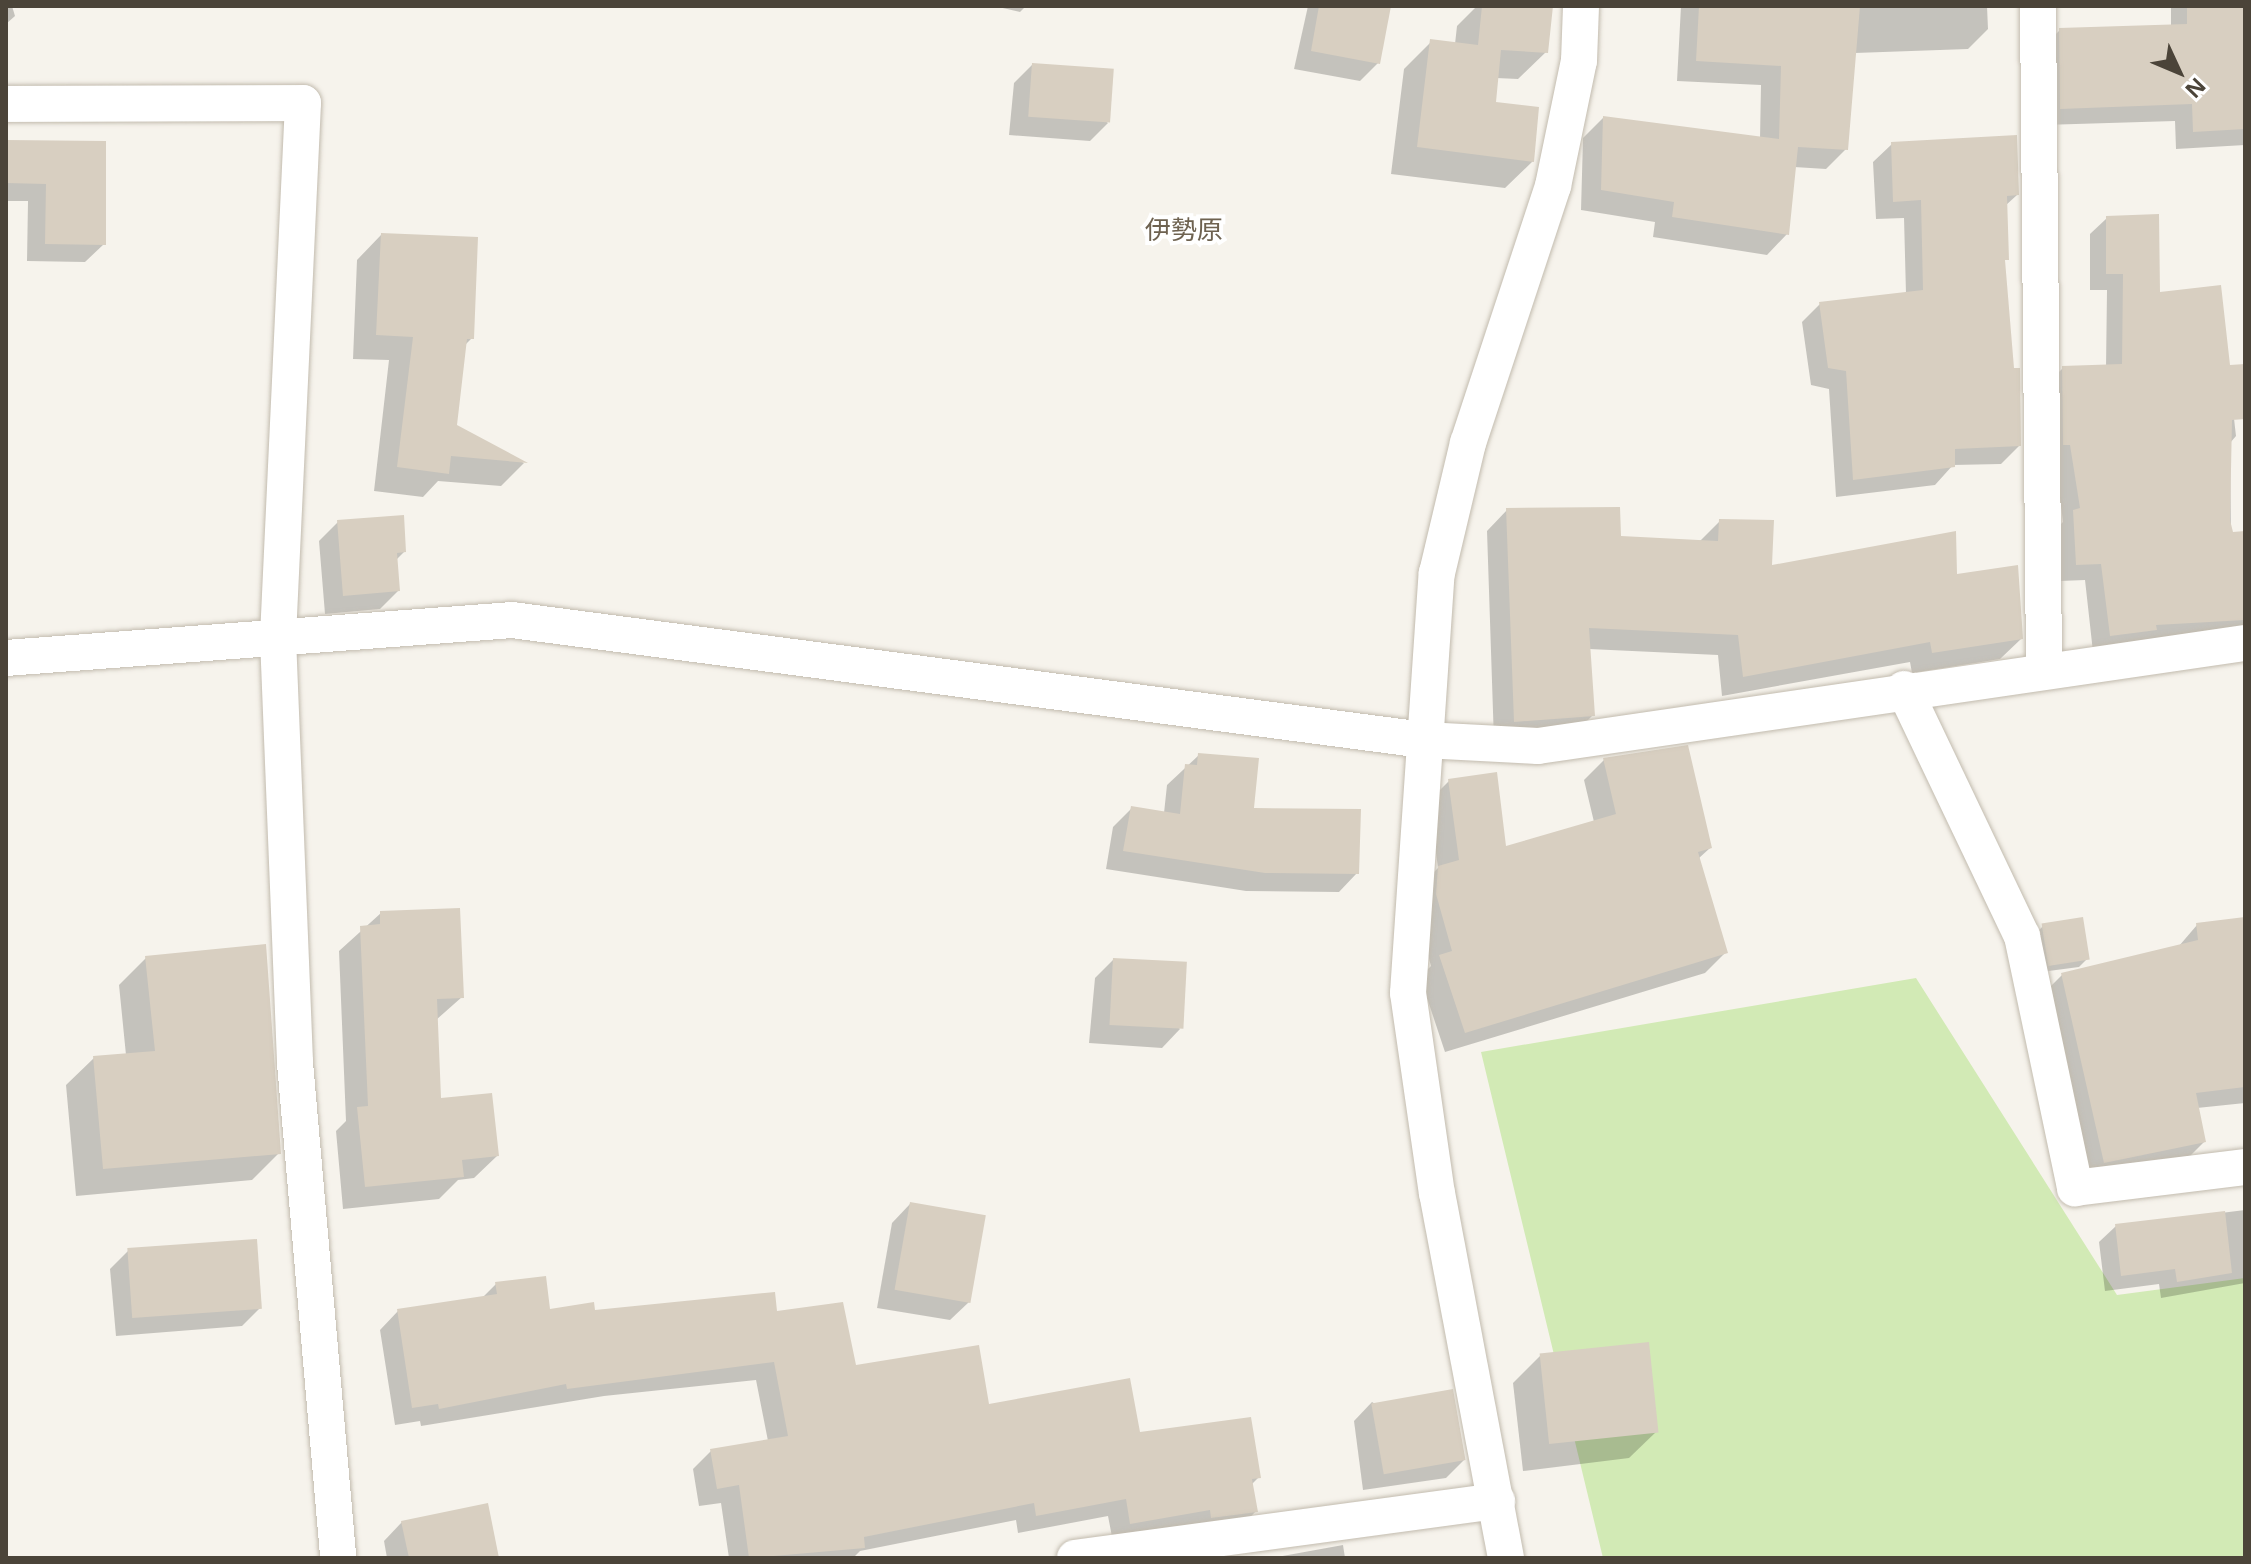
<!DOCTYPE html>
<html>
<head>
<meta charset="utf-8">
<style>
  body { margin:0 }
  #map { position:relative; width:2251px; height:1564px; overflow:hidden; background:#f6f3ec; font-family:"Noto Sans","Noto Sans JP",sans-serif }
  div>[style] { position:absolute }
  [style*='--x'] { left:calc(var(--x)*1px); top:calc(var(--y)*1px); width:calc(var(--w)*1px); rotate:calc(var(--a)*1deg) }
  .green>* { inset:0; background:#d2eab5 }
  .shadow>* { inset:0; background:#0003 }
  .building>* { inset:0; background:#d8cfc1; transform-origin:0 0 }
  .roads { filter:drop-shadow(0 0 2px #c2bbae) drop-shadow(0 0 2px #c2bbae) }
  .street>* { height:36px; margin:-18px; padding:0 18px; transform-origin:18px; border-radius:18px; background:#fff }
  span { translate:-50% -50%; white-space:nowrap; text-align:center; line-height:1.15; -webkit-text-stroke:8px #fff; paint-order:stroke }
  .neighbourhood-label { font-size:26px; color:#6e6250 }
  .frame { position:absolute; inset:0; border:8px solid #4b4439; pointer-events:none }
  .north { position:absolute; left:2139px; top:32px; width:80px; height:80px; -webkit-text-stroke:6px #fff; paint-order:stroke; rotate:134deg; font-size:22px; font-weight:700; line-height:32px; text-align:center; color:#4b4439 }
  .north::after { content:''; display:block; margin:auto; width:28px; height:36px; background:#4b4439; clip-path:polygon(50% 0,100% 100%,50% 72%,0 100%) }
</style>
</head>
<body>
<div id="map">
  <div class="green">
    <i style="clip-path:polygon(1916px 978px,2117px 1295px,2245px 1278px,2245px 1558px,1603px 1558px,1481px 1052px)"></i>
  </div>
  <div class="shadow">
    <i style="clip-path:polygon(6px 6px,12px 6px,15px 16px,6px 24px)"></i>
    <i style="clip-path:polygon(994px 6px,1026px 6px,1020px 12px)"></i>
    <i style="clip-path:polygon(1308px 6px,1389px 6px,1378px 63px,1360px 81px,1294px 69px)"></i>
    <i style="clip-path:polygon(1477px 6px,1546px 6px,1546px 52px,1518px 79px,1496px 78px,1494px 103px,1533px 161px,1505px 188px,1391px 174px,1404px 69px,1431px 42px,1455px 44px,1457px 26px)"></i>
    <i style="clip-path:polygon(1681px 6px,1987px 6px,1988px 29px,1968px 49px,1855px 53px,1846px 149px,1826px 169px,1794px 167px,1787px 234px,1767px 255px,1653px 237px,1655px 222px,1581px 210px,1583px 138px,1603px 118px,1760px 138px,1761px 85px,1677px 81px)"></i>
    <i style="clip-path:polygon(2171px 6px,2245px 6px,2245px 145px,2176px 149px,2175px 121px,2043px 125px,2043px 47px,2060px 30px,2171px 27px)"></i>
    <i style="clip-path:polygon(1032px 65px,1108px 123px,1090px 141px,1009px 135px,1014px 83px)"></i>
    <i style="clip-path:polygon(6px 142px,104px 244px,85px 262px,27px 261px,28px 201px,6px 201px)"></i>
    <i style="clip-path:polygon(1892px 144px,2017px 195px,2005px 206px,2003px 263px,2019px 446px,2001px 464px,1953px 465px,1935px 485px,1836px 497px,1829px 389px,1811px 385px,1802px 322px,1820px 304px,1906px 294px,1904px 218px,1876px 219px,1873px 162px)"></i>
    <i style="clip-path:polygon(2107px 218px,2158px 294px,2219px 287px,2236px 436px,2230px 443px,2231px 534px,2245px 533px,2245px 636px,2093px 652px,2085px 580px,2060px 581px,2057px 528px,2063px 522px,2046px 385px,2063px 368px,2106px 367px,2107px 290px,2090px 290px,2090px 234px)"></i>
    <i style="clip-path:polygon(381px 235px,472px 338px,464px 346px,455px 426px,524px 463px,501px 486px,438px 481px,423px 497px,374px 491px,389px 360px,353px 359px,357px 260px)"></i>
    <i style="clip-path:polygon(1507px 510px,1619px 537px,1699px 542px,1720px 521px,1770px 568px,1955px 576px,2021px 639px,2000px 659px,1912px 673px,1910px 662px,1722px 696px,1718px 655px,1589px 649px,1593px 715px,1572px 736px,1494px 742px,1487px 531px)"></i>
    <i style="clip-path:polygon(338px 522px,404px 552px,396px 560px,398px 591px,380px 609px,325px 614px,319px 541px)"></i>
    <i style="clip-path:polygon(1199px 755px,1252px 810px,1357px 873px,1339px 892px,1246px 891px,1106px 869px,1113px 827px,1132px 808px,1164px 813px,1167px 785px)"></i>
    <i style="clip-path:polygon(1604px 760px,1710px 848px,1698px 859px,1725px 953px,1705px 973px,1445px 1052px,1420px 977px,1431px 966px,1417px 915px,1418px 888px,1438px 868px,1429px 801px,1449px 781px,1505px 848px,1594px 822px,1584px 780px)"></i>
    <i style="clip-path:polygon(381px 913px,462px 997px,436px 1020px,439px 1100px,497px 1156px,474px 1178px,458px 1180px,439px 1199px,343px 1209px,336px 1131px,346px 1121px,339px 951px)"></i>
    <i style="clip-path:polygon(2245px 919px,2245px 1103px,2197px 1108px,2204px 1142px,2186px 1160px,2086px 1181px,2044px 993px,2062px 975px,2179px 946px,2197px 925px)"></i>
    <i style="clip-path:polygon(2043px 926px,2088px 958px,2079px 967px,2041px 972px,2035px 935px)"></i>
    <i style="clip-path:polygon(146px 958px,279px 1153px,252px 1180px,76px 1196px,66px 1085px,94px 1058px,126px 1055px,119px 985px)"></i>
    <i style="clip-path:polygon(1113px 960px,1180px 1029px,1162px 1048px,1089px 1043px,1095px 978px)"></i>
    <i style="clip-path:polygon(910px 1204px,969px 1302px,950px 1320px,877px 1308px,892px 1223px)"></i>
    <i style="clip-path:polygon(2245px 1210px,2245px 1283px,2161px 1298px,2159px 1284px,2105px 1291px,2099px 1242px,2116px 1226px)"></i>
    <i style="clip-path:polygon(128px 1251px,260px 1308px,242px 1326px,116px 1336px,110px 1269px)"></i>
    <i style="clip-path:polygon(496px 1284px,549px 1311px,775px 1313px,855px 1368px,987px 1407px,1139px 1434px,1259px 1477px,1251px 1485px,1256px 1511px,1238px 1530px,1113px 1542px,1108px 1516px,1018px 1533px,1016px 1520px,860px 1551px,853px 1558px,729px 1558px,721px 1503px,699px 1506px,693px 1469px,711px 1451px,768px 1441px,756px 1380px,604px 1396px,421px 1426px,420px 1421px,395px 1425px,380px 1330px,398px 1311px,482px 1298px)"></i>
    <i style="clip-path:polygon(1540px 1356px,1657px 1431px,1629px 1458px,1523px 1471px,1513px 1383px)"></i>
    <i style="clip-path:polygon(1372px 1402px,1464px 1460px,1446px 1478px,1363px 1490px,1354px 1421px)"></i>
    <i style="clip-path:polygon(402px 1522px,496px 1558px,387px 1558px,384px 1541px)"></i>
    <i style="clip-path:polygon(1343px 1545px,1345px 1558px,1276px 1558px,1277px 1557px)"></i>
  </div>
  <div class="building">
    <i style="clip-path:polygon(1319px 6px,1391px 6px,1380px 64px,1311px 51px)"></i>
    <i style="clip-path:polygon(1482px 6px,1553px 6px,1548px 53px,1501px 50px,1496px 102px,1539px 107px,1534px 162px,1417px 147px,1430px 39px,1478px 45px)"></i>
    <i style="clip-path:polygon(1699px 6px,1860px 6px,1848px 150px,1798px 147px,1789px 235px,1672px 217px,1674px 202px,1601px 190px,1603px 116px,1779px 139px,1781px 66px,1696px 61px)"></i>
    <i style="clip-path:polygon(2187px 6px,2245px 6px,2245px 129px,2193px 132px,2192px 104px,2060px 109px,2059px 28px,2187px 24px)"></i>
    <i style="left:1032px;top:63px;width:82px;height:54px;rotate:4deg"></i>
    <i style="clip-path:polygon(2017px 135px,2019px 195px,2007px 196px,2009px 260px,2005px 260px,2014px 368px,2020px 368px,2021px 446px,1955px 449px,1955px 467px,1853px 480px,1846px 371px,1828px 368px,1819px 302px,1923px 290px,1921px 200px,1893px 202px,1891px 142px)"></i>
    <i style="clip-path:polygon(6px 140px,106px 141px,106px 245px,45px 244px,46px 184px,6px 183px)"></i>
    <i style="clip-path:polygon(2159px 214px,2160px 292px,2221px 285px,2230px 365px,2245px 364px,2245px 419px,2232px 420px,2230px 520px,2233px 532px,2245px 531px,2245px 620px,2156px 625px,2157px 630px,2110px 636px,2101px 564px,2076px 565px,2073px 510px,2080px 508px,2070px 445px,2063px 445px,2062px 366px,2122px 364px,2123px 274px,2106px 274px,2106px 216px)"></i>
    <i style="clip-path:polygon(381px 233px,478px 237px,474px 339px,467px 339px,457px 425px,528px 463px,451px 456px,449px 474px,397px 467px,413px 337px,376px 335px)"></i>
    <i style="clip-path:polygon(1620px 507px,1621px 536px,1718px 541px,1719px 519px,1774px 520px,1772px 565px,1956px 531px,1957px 574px,2018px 565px,2023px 639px,1932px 653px,1930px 642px,1743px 677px,1738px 635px,1589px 628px,1595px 716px,1514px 722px,1506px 508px)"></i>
    <i style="clip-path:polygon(404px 515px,406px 552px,397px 553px,400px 591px,343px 596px,337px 520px)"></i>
    <i style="clip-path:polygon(1688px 745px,1712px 848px,1698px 852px,1728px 953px,1465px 1033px,1439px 955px,1452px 951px,1436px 894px,1438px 866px,1459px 860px,1448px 779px,1497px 772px,1506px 846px,1616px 814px,1603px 758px)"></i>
    <i style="clip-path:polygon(1198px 753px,1259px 758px,1254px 808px,1361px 809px,1359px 874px,1265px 873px,1123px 851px,1131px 806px,1180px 814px,1185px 764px,1197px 765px)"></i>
    <i style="clip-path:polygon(460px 908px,464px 998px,437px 999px,441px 1098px,492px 1093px,499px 1156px,462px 1160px,464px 1177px,365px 1187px,357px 1107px,368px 1106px,360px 926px,380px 924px,380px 911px)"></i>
    <i style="left:2083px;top:917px;width:43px;height:42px;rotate:81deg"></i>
    <i style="clip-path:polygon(2245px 917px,2245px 1087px,2196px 1093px,2206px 1142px,2104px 1163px,2061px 973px,2198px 940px,2196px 923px)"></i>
    <i style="clip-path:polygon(266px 944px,281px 1154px,103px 1169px,93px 1056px,155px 1051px,145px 956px)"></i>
    <i style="left:1113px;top:958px;width:74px;height:67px;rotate:3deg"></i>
    <i style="left:910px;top:1202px;width:77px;height:89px;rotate:10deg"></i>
    <i style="clip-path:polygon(2225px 1211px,2232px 1273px,2177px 1282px,2175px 1269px,2121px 1276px,2115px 1224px)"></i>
    <i style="left:257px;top:1239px;width:70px;height:130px;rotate:86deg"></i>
    <i style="clip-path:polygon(546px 1276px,550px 1309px,594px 1302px,595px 1310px,775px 1292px,777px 1311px,843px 1302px,856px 1365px,979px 1345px,989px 1404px,1130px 1378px,1140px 1432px,1251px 1417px,1261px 1478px,1252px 1479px,1258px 1512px,1211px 1518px,1210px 1510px,1130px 1524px,1126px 1499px,1036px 1516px,1034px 1503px,864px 1537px,865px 1548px,749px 1558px,739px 1485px,717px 1489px,710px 1449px,788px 1436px,774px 1362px,567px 1389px,566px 1384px,439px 1409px,438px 1404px,412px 1408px,397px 1309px,497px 1294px,495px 1282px)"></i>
    <i style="left:1649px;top:1342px;width:91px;height:110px;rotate:84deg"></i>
    <i style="left:1453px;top:1389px;width:72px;height:83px;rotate:80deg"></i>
    <i style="clip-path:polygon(488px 1503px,499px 1558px,409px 1558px,401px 1521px)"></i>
  </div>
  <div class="roads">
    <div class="street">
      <i style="--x:2038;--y:6;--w:665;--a:89.48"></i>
      <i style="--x:6;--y:104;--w:297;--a:-0.2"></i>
      <i style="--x:303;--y:103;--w:536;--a:92.68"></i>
      <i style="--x:278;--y:638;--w:425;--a:87.7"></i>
      <i style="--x:295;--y:1063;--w:497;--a:85"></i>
      <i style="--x:6;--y:658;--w:507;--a:-4.29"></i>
      <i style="--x:512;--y:620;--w:920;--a:7.5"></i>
      <i style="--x:1424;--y:740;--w:114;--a:3"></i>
      <i style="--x:1538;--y:746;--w:714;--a:-8.29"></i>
      <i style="--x:1904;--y:689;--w:274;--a:64.5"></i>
      <i style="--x:2022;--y:936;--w:258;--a:78.1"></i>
      <i style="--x:2075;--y:1188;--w:171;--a:-7"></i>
      <i style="--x:1075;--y:1558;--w:426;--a:-7.7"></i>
      <i style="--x:1506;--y:1558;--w:370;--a:-100.7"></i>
      <i style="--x:1437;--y:1194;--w:203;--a:-98.2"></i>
      <i style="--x:1408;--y:993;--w:421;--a:-86.1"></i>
      <i style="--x:1437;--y:573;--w:134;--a:-76.6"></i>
      <i style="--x:1468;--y:443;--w:271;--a:-71.7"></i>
      <i style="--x:1553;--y:186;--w:128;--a:-78.3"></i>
      <i style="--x:1579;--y:61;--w:55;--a:-87.9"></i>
    </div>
  </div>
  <div class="neighbourhood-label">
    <span style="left:1184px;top:230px">伊勢原</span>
  </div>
  <div class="frame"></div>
  <div class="north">N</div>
</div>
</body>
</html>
